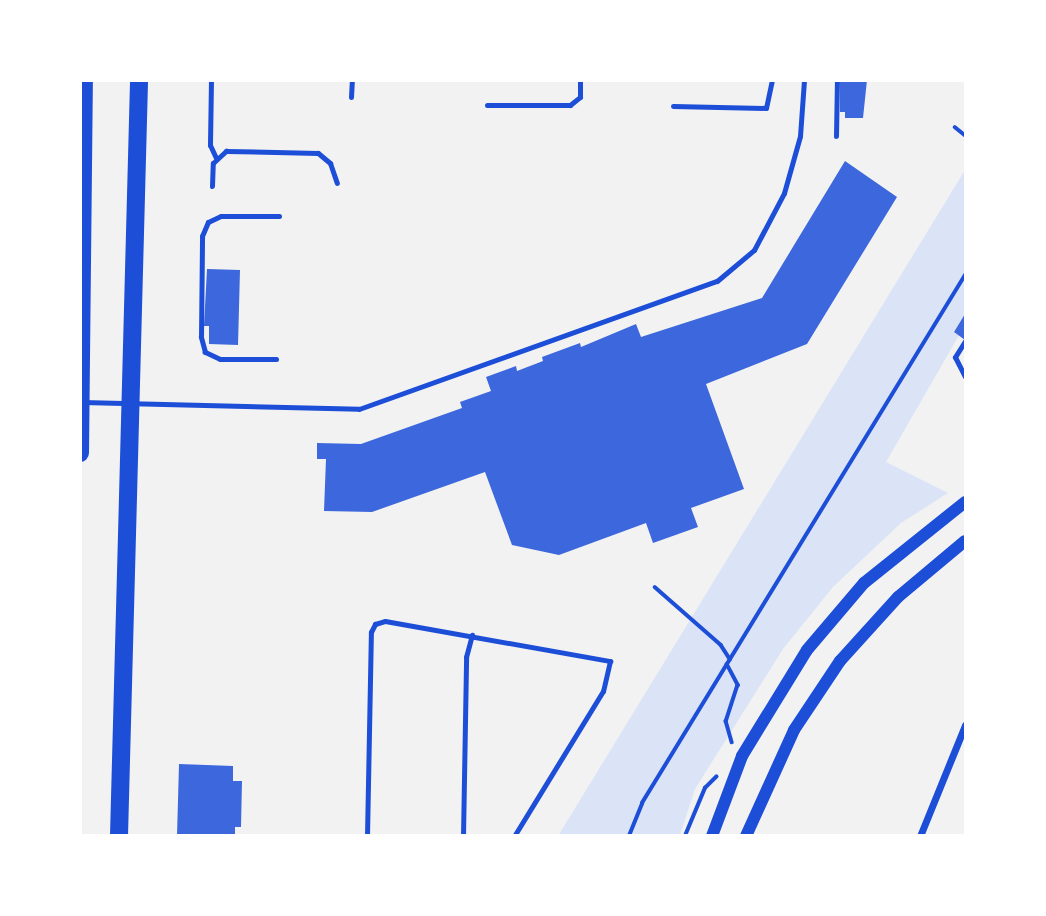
<!DOCTYPE html>
<html>
<head>
<meta charset="utf-8">
<style>
  body { margin:0 }
  #map { position:relative; width:1046px; height:916px; overflow:hidden; background:#f2f2f2; font-family:"Source Serif 4",serif }
  div>[style] { position:absolute }
  [style*='--x'] { left:calc(var(--x)*1px); top:calc(var(--y)*1px); width:calc(var(--w)*1px); rotate:calc(var(--a)*1deg) }
  .green>* { inset:0; background:#dbe4f7 }
  .building>* { inset:0; background:#3d67dc }
  .path>* { height:3.5px; margin:-1.75px; padding:0 1.75px; transform-origin:1.75px; border-radius:1.75px; background:#1d4ed8 }
  .service>* { height:5px; margin:-2.5px; padding:0 2.5px; transform-origin:2.5px; border-radius:2.5px; background:#1d4ed8 }
  .minor>* { height:7px; margin:-3.5px; padding:0 3.5px; transform-origin:3.5px; border-radius:3.5px; background:#1d4ed8 }
  .tertiary>* { height:12px; margin:-6px; padding:0 6px; transform-origin:6px; border-radius:6px; background:#1d4ed8 }
  .primary>* { height:18px; margin:-9px; padding:0 9px; transform-origin:9px; border-radius:9px; background:#1d4ed8 }
  span { translate:-50% -50%; white-space:nowrap; text-align:center; line-height:1.15; -webkit-text-stroke:6px #fff; paint-order:stroke }
  .frame { position:absolute; inset:0; border:82px solid #fff; pointer-events:none }
</style>
</head>
<body>
<div id="map">
  <div class="green">
    <i style="clip-path:polygon(965px 170px,965px 325px,886px 462px,948px 493px,901px 523px,833px 587px,783px 649px,695px 789px,680px 835px,558px 836px)"></i>
  </div>
  <div class="building">
    <i style="clip-path:polygon(840px 80px,867px 80px,863px 118px,845px 118px,845px 112px,840px 112px)"></i>
    <i style="clip-path:polygon(845px 161px,897px 197px,807px 344px,706px 384px,744px 489px,691px 508px,698px 527px,653px 543px,646px 523px,559px 555px,512px 545px,485px 472px,372px 512px,324px 511px,326px 459px,317px 459px,317px 443px,361px 444px,462px 408px,460px 402px,491px 391px,486px 377px,516px 366px,517px 371px,543px 361px,542px 357px,580px 343px,581px 347px,636px 324px,641px 337px,762px 298px)"></i>
    <i style="clip-path:polygon(207px 269px,240px 270px,238px 345px,209px 344px,209px 326px,204px 326px)"></i>
    <i style="clip-path:polygon(965px 314px,965px 340px,954px 332px)"></i>
    <i style="clip-path:polygon(179px 764px,233px 766px,233px 781px,242px 781px,241px 827px,235px 827px,235px 836px,177px 836px)"></i>
  </div>
  <div class="path">
    <i style="--x:955;--y:127;--w:13;--a:39"></i>
    <i style="--x:655;--y:587;--w:88;--a:41.3"></i>
    <i style="--x:721;--y:645;--w:17;--a:57"></i>
    <i style="--x:727;--y:664;--w:24;--a:62"></i>
    <i style="--x:738;--y:685;--w:38;--a:108"></i>
    <i style="--x:726;--y:721;--w:22;--a:74"></i>
    <i style="--x:629;--y:836;--w:35;--a:-68"></i>
    <i style="--x:642;--y:803;--w:619;--a:-58.54"></i>
    <i style="--x:685;--y:836;--w:52;--a:-67.4"></i>
    <i style="--x:705;--y:788;--w:16;--a:-45"></i>
  </div>
  <div class="service">
    <i style="--x:211;--y:80;--w:65;--a:90.9"></i>
    <i style="--x:210;--y:145;--w:14;--a:65"></i>
    <i style="--x:351;--y:97;--w:17;--a:-87"></i>
    <i style="--x:487;--y:105;--w:83;--a:0"></i>
    <i style="--x:570;--y:105;--w:13;--a:-39"></i>
    <i style="--x:580;--y:97;--w:17;--a:-90"></i>
    <i style="--x:673;--y:106;--w:93;--a:1.2"></i>
    <i style="--x:766;--y:108;--w:29;--a:-78"></i>
    <i style="--x:836;--y:136;--w:56;--a:-89"></i>
    <i style="--x:212;--y:186;--w:23;--a:-88"></i>
    <i style="--x:213;--y:163;--w:18;--a:-43"></i>
    <i style="--x:226;--y:151;--w:92;--a:1.2"></i>
    <i style="--x:318;--y:153;--w:16;--a:40"></i>
    <i style="--x:330;--y:163;--w:21;--a:71"></i>
    <i style="--x:965;--y:341;--w:19;--a:122"></i>
    <i style="--x:955;--y:357;--w:22;--a:63"></i>
    <i style="--x:276;--y:359;--w:56;--a:180"></i>
    <i style="--x:220;--y:359;--w:17;--a:-155"></i>
    <i style="--x:205;--y:352;--w:16;--a:-105"></i>
    <i style="--x:201;--y:337;--w:101;--a:-89.4"></i>
    <i style="--x:202;--y:236;--w:15;--a:-67"></i>
    <i style="--x:208;--y:222;--w:14;--a:-25"></i>
    <i style="--x:221;--y:216;--w:58;--a:0"></i>
    <i style="--x:82;--y:402;--w:277;--a:1.4"></i>
    <i style="--x:359;--y:409;--w:380;--a:-19.7"></i>
    <i style="--x:717;--y:281;--w:48;--a:-40"></i>
    <i style="--x:754;--y:250;--w:64;--a:-62.2"></i>
    <i style="--x:784;--y:193;--w:59;--a:-74.3"></i>
    <i style="--x:800;--y:136;--w:56;--a:-85.9"></i>
    <i style="--x:367;--y:836;--w:204;--a:-88.9"></i>
    <i style="--x:371;--y:632;--w:9;--a:-63"></i>
    <i style="--x:375;--y:624;--w:10;--a:-17"></i>
    <i style="--x:385;--y:621;--w:229;--a:10.1"></i>
    <i style="--x:610;--y:661;--w:31;--a:103"></i>
    <i style="--x:603;--y:691;--w:170;--a:121.5"></i>
    <i style="--x:463;--y:836;--w:179;--a:-89"></i>
    <i style="--x:466;--y:657;--w:23;--a:-75"></i>
  </div>
  <div class="minor">
    <i style="--x:920;--y:836;--w:120;--a:-67.9"></i>
  </div>
  <div class="tertiary">
    <i style="--x:712;--y:836;--w:85;--a:-69.4"></i>
    <i style="--x:742;--y:756;--w:124;--a:-58.5"></i>
    <i style="--x:807;--y:650;--w:88;--a:-49.6"></i>
    <i style="--x:864;--y:583;--w:129;--a:-38.7"></i>
    <i style="--x:746;--y:836;--w:116;--a:-65.6"></i>
    <i style="--x:794;--y:730;--w:83;--a:-56.3"></i>
    <i style="--x:840;--y:661;--w:86;--a:-47.8"></i>
    <i style="--x:898;--y:597;--w:87;--a:-39.9"></i>
  </div>
  <div class="primary">
    <i style="--x:80;--y:453;--w:373;--a:-89.4"></i>
    <i style="--x:119;--y:836;--w:756;--a:-88.48"></i>
  </div>
  <div class="frame"></div>
</div>
</body>
</html>
